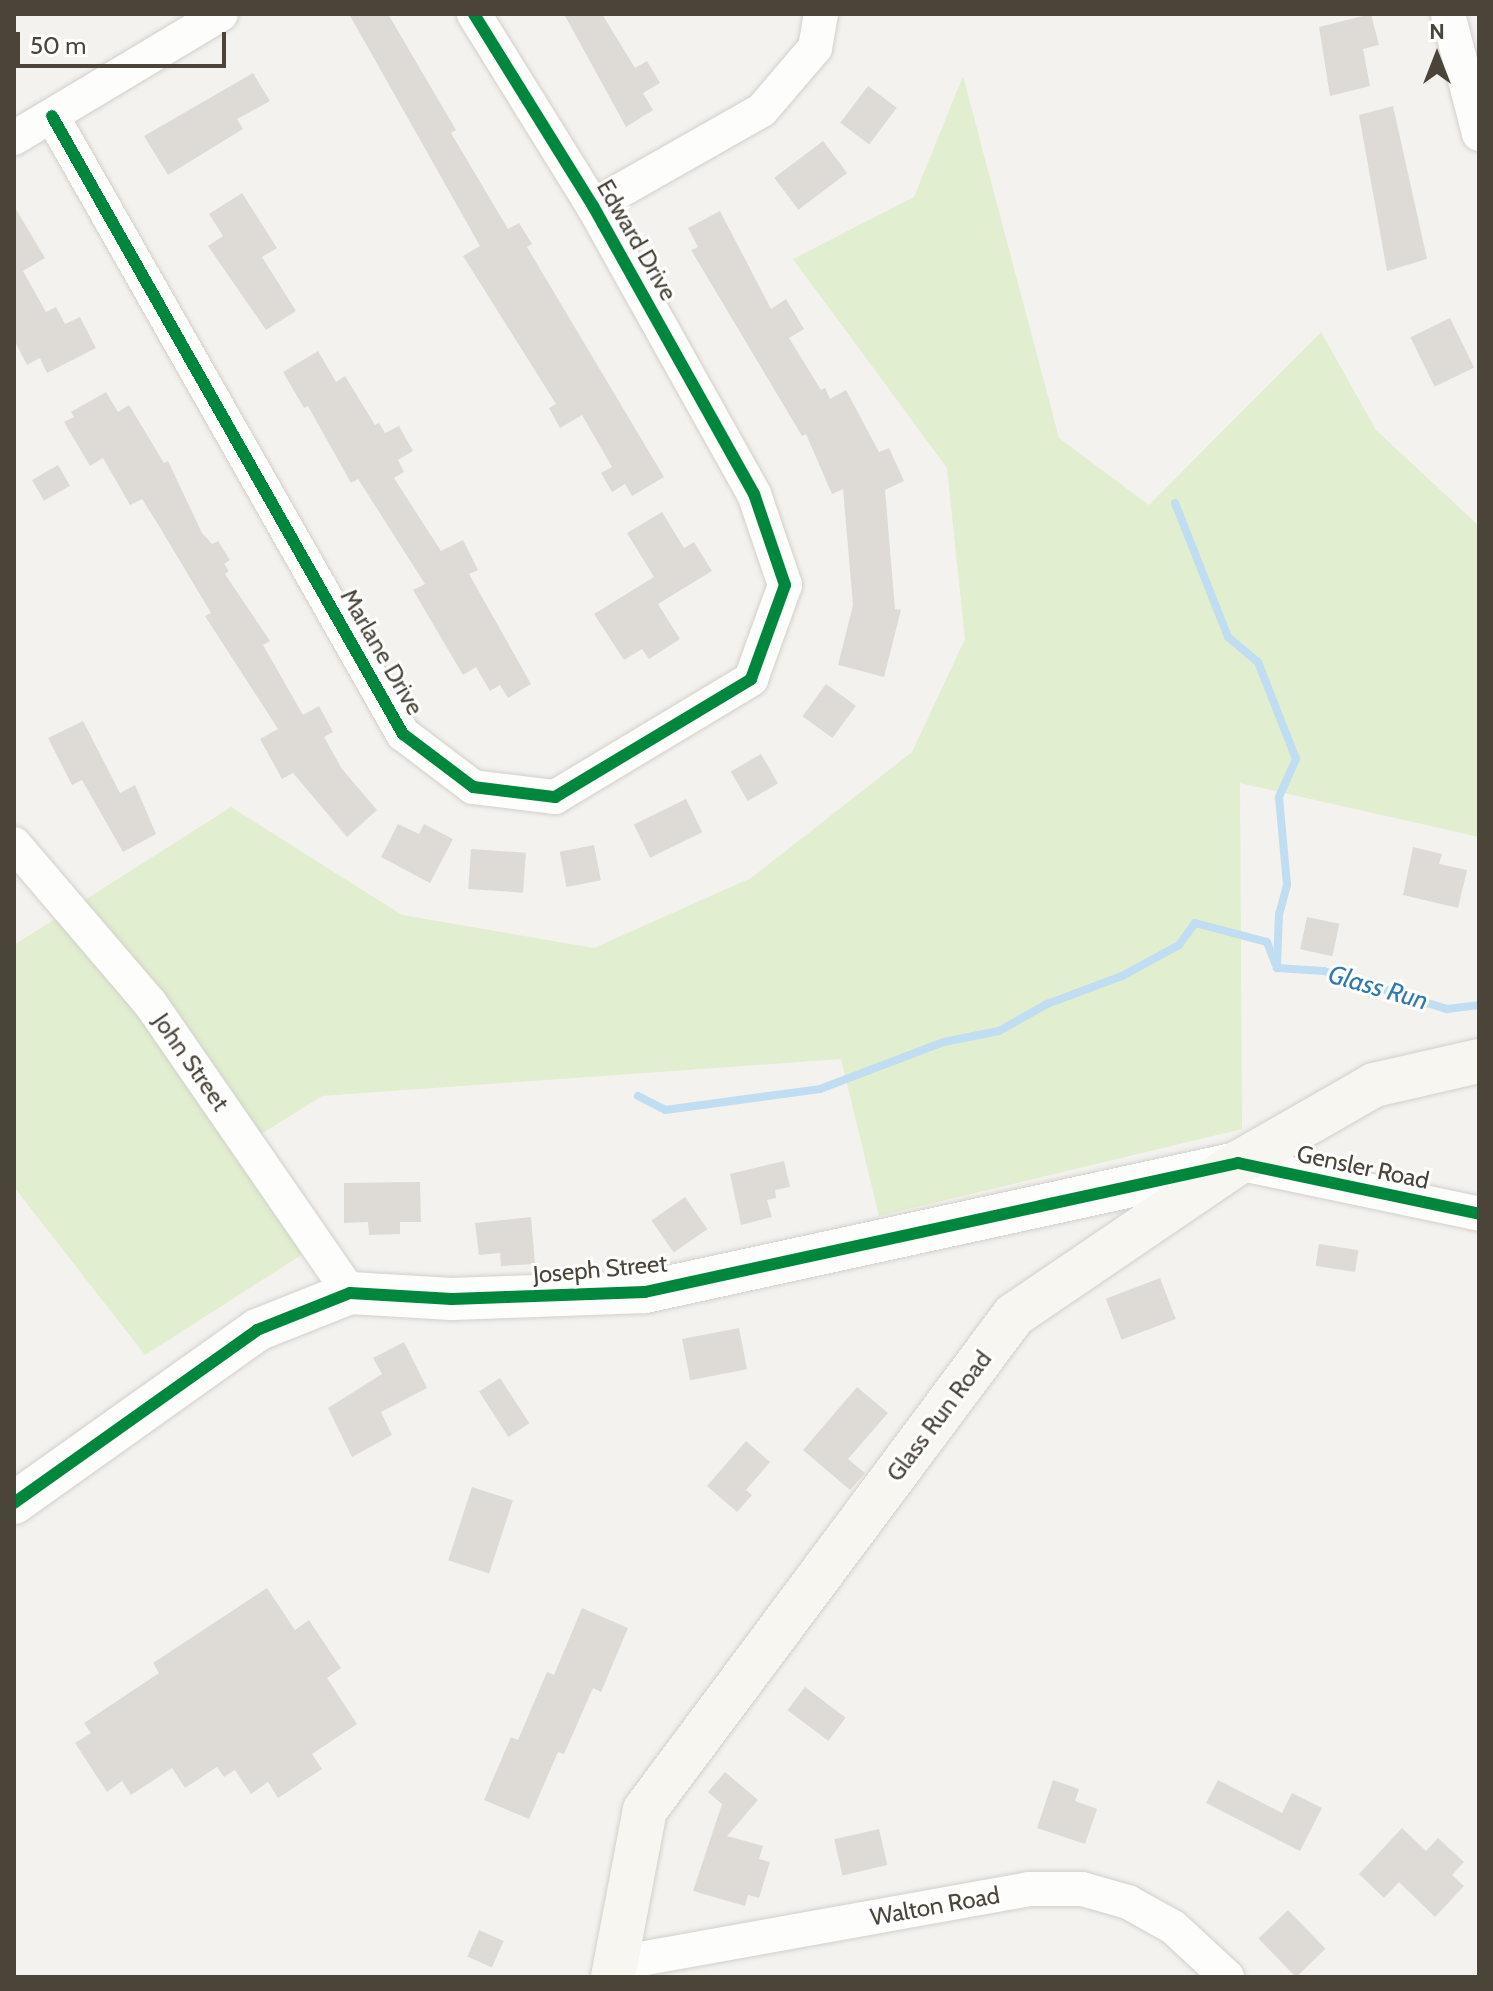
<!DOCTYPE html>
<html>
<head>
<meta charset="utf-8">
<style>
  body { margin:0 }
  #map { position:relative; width:1493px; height:1991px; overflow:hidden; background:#f4f2ee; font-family:Cabin,sans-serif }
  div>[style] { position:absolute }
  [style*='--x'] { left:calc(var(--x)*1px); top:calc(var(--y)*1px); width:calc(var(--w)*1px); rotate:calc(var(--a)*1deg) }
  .green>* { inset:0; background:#e1eecf }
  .stream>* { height:8px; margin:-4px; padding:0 4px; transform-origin:4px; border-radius:4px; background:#c0ddf1 }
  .building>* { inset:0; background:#dedbd6; transform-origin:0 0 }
  .roads { filter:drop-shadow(0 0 2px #d2d0cb) drop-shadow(0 0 2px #d2d0cb) }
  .minor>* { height:34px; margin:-17px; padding:0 17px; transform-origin:17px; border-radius:17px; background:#fdfdfc }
  .tertiary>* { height:42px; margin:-21px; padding:0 21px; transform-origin:21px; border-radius:21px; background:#fdfdfc }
  .secondary>* { height:44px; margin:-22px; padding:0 22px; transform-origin:22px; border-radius:22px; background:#f7f6f1 }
  .cycleway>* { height:12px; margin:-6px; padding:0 6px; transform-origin:6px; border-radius:6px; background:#00873e }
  span { translate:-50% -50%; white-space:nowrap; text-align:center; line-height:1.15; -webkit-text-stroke:6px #fff; paint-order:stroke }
  .street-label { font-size:24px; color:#4b4439 }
  .water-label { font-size:26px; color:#2e7ab2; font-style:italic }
  .frame { position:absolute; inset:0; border:16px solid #4b4439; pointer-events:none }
  .north { position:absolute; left:1397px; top:16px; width:80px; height:80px; -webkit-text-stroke:6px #fff; paint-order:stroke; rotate:0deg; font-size:22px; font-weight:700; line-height:32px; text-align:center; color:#4b4439 }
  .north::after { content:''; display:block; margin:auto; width:28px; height:36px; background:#4b4439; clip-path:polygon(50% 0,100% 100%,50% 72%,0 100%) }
  .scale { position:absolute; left:16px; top:32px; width:210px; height:36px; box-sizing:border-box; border:4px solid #4b4439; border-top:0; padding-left:10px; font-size:24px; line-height:28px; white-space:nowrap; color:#4b4439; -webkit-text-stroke:6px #fff; paint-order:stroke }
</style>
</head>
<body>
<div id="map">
  <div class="green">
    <i style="clip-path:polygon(963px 76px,1059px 438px,1149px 505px,1321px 332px,1376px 430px,1479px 526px,1479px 837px,1240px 783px,1242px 1129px,879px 1216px,841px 1059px,322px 1096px,247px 1143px,317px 1245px,145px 1355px,14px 1187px,14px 945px,231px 807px,402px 915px,594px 948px,751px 878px,912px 752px,965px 639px,947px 468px,793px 259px,914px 197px)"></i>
  </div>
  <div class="stream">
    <i style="--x:1175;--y:503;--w:144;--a:68.4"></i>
    <i style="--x:1228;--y:637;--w:39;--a:40"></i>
    <i style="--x:1258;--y:662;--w:104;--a:68.6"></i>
    <i style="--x:1296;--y:759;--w:42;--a:114.1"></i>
    <i style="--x:1279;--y:797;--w:88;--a:84.8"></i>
    <i style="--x:1287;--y:885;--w:30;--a:105"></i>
    <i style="--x:1279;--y:914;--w:49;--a:92.3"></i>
    <i style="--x:1277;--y:968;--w:47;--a:3.7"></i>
    <i style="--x:1324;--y:971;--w:129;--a:17.2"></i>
    <i style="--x:1447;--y:1009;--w:32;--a:-7"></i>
    <i style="--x:638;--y:1096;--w:30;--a:27"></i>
    <i style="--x:665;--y:1110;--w:156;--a:-7.7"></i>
    <i style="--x:820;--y:1089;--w:133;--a:-20.8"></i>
    <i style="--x:944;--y:1042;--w:56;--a:-11.3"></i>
    <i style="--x:999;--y:1031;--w:55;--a:-29.4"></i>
    <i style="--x:1047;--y:1004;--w:80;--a:-20.5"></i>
    <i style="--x:1122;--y:976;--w:65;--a:-28.5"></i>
    <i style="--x:1179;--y:945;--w:27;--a:-54"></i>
    <i style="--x:1195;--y:923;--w:74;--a:14.8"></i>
    <i style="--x:1267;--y:942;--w:28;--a:69"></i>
  </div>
  <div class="building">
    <i style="clip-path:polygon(349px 14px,388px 14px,456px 130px,451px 133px,508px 229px,519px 223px,532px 244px,527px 247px,664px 477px,632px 496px,625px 484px,612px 492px,601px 473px,612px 467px,582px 415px,560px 428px,549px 408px,556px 404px,463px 256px,480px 246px)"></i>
    <i style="clip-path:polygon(564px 14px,602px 14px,635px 68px,647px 61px,660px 83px,643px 93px,653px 110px,626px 127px)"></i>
    <i style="clip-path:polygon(1371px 14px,1379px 45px,1363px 49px,1370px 86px,1330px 96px,1319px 27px)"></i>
    <i style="clip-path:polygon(253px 73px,270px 101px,237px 119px,243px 129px,168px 175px,144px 136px)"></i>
    <i style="left:868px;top:86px;width:36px;height:46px;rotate:37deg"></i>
    <i style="clip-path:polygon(1393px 106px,1427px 259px,1387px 271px,1359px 115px)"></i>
    <i style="left:823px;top:141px;width:40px;height:61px;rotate:53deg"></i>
    <i style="clip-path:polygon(242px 193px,277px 248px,262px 257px,296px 311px,266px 330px,208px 246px,223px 236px,209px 214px)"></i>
    <i style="clip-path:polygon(14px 206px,45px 258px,23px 271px,46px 312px,56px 307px,65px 324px,80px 317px,96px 348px,47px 373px,40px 358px,27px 365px,14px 340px)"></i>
    <i style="clip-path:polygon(720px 211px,771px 309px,786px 299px,804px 329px,789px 338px,821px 390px,825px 388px,830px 399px,846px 390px,879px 452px,889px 448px,904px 481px,885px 490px,895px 609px,901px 610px,884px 677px,838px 665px,853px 605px,843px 489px,832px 494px,806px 434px,802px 436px,691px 250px,698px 247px,688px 228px)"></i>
    <i style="left:1450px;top:318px;width:55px;height:44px;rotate:64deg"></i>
    <i style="clip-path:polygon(318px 351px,336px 382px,345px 376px,375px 425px,379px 423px,385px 433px,399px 426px,413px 451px,398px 460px,404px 472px,394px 478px,441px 551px,463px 540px,478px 570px,469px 574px,531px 684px,508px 698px,500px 685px,490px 691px,476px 667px,463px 675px,413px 590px,425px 584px,358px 479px,351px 483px,308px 406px,304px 408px,283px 372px)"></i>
    <i style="clip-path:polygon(106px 392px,118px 412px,129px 405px,164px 463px,168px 461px,202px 533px,212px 544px,218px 541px,230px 560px,224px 564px,229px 571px,225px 574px,270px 641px,263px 645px,303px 715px,319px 706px,333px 732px,324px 737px,342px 769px,377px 810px,347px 837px,293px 773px,282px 779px,260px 739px,278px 729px,205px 616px,211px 613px,159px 526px,142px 499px,130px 505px,103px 458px,90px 466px,64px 422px,74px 417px,71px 412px)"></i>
    <i style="left:58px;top:465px;width:24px;height:30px;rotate:60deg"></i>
    <i style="clip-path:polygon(662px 512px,684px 548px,694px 542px,712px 571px,658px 604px,680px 639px,649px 659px,642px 649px,624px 660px,594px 614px,654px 577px,627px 533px)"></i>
    <i style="left:826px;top:684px;width:37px;height:40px;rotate:36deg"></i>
    <i style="clip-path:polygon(83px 721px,120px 793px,135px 785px,156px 834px,123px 852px,82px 780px,72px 785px,48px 738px)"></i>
    <i style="left:761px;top:754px;width:34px;height:35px;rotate:60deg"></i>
    <i style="left:686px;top:799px;width:37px;height:58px;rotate:64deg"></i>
    <i style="clip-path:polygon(398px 824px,419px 834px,424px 824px,453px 839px,430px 883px,381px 857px)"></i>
    <i style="left:594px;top:845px;width:36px;height:35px;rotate:79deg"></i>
    <i style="clip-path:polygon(1413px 847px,1442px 854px,1439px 864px,1467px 870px,1458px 908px,1403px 895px)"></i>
    <i style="left:471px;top:849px;width:55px;height:40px;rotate:4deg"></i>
    <i style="left:1307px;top:917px;width:33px;height:33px;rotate:12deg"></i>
    <i style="clip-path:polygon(784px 1161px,790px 1187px,775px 1190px,776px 1198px,767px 1200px,772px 1217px,741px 1225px,730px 1174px)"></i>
    <i style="clip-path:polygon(420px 1182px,421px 1222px,400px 1222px,400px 1234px,369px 1235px,368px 1222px,344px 1223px,344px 1183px)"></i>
    <i style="left:685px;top:1197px;width:39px;height:41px;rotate:55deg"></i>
    <i style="clip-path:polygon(531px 1217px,535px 1264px,501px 1266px,500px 1253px,479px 1255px,475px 1223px)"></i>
    <i style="left:1319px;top:1244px;width:40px;height:22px;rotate:9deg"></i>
    <i style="left:1160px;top:1278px;width:44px;height:58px;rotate:69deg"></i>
    <i style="left:739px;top:1328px;width:42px;height:58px;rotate:79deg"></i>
    <i style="clip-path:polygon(404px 1342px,427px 1388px,381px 1412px,392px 1435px,352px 1457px,328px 1408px,382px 1374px,373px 1358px)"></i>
    <i style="left:500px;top:1378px;width:54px;height:25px;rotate:57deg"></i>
    <i style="clip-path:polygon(857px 1387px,888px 1413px,848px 1459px,865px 1473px,850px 1490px,803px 1450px)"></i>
    <i style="clip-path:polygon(746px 1441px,770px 1462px,746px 1490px,752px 1495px,737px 1512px,707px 1486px)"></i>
    <i style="left:472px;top:1487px;width:43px;height:77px;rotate:18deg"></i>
    <i style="clip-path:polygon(267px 1588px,295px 1630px,309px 1620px,341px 1668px,327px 1678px,357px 1724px,312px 1754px,322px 1769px,278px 1798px,268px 1782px,251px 1794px,235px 1770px,224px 1777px,217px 1767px,185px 1788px,172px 1768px,131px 1795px,122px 1781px,107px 1792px,75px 1743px,91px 1733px,84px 1723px,159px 1673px,153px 1663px)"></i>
    <i style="clip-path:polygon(582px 1608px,628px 1628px,601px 1692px,593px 1688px,564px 1754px,558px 1752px,529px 1819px,484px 1800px,511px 1737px,518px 1740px,547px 1672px,554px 1675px)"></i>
    <i style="left:805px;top:1687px;width:51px;height:29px;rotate:37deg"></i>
    <i style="clip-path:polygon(725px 1772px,758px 1800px,727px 1836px,763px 1846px,759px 1859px,770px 1862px,759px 1898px,748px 1895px,745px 1906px,693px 1891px,722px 1804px,708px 1792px)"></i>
    <i style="clip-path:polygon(1053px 1780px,1079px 1789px,1075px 1801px,1097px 1809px,1085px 1844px,1037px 1828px)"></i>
    <i style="clip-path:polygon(1218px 1780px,1282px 1813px,1292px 1793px,1322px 1808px,1300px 1851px,1206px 1803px)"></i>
    <i style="clip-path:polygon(1402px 1828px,1426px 1851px,1438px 1838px,1464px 1862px,1452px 1875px,1464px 1886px,1435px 1917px,1399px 1882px,1384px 1898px,1359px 1874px)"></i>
    <i style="left:879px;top:1829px;width:37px;height:46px;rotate:77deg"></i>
    <i style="left:1288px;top:1910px;width:54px;height:41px;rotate:46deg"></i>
    <i style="left:479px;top:1930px;width:27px;height:29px;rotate:24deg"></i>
  </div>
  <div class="roads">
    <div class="minor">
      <i style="--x:1448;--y:14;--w:124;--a:75.5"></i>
      <i style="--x:52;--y:116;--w:711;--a:60.41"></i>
      <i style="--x:403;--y:734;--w:88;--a:37.1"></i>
      <i style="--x:473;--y:787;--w:83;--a:7"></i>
      <i style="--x:555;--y:797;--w:229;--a:-31"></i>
      <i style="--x:751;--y:679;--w:100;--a:-70.1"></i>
      <i style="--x:785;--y:585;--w:96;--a:-108.8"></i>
      <i style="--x:754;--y:494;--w:330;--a:-119.2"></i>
      <i style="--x:593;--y:206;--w:226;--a:-121.8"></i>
      <i style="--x:14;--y:138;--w:241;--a:-30.9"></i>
      <i style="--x:593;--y:206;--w:194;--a:-29.6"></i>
      <i style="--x:762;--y:110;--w:82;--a:-49.5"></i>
      <i style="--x:815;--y:48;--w:35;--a:-80"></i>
      <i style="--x:14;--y:844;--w:209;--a:49.5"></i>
      <i style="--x:150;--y:1003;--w:352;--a:55.4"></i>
      <i style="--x:1238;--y:1163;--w:246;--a:11.9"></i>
      <i style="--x:618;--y:1963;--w:417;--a:-10.2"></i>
      <i style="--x:1028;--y:1889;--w:54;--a:0"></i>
      <i style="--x:1082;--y:1889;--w:48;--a:15.8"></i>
      <i style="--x:1128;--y:1902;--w:51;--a:29.1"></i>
      <i style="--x:1173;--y:1927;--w:74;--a:42.8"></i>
    </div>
    <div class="tertiary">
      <i style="--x:14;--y:1503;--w:298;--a:-35.4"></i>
      <i style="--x:257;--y:1330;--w:100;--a:-21.7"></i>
      <i style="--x:350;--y:1293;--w:102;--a:3.4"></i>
      <i style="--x:452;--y:1299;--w:193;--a:-2.1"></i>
      <i style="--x:645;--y:1292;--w:606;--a:-12.29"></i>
    </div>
    <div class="secondary">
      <i style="--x:613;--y:1977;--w:170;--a:-79.2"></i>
      <i style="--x:645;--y:1810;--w:617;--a:-53.3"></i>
      <i style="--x:1014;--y:1315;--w:271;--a:-34.2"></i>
      <i style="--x:1238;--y:1163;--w:157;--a:-29.8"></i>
      <i style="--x:1374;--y:1085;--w:108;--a:-12.9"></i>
    </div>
  </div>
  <div class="cycleway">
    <i style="--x:52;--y:116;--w:711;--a:60.41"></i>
    <i style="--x:403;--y:734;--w:88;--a:37.1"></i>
    <i style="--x:473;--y:787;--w:83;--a:7"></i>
    <i style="--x:555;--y:797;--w:229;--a:-31"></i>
    <i style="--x:751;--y:679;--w:100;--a:-70.1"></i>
    <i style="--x:785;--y:585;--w:96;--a:-108.8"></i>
    <i style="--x:754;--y:494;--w:330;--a:-119.2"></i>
    <i style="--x:593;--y:206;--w:226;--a:-121.8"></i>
    <i style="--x:14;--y:1503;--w:298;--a:-35.4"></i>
    <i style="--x:257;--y:1330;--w:100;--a:-21.7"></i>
    <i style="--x:350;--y:1293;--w:102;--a:3.4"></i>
    <i style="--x:452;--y:1299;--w:193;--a:-2.1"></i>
    <i style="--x:645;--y:1292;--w:607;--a:-12.27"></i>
    <i style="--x:1238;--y:1163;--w:246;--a:11.9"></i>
  </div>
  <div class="street-label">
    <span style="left:637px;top:240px;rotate:60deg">Edward Drive</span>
    <span style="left:382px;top:652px;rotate:60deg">Marlane Drive</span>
    <span style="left:191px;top:1062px;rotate:55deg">John Street</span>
    <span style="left:1363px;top:1167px;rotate:12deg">Gensler Road</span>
    <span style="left:600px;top:1269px;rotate:-5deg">Joseph Street</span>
    <span style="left:939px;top:1416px;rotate:-53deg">Glass Run Road</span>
    <span style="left:935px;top:1906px;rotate:-10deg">Walton Road</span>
  </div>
  <div class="water-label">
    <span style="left:1378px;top:988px;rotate:16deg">Glass Run</span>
  </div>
  <div class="frame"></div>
  <div class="north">N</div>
  <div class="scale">50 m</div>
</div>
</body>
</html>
